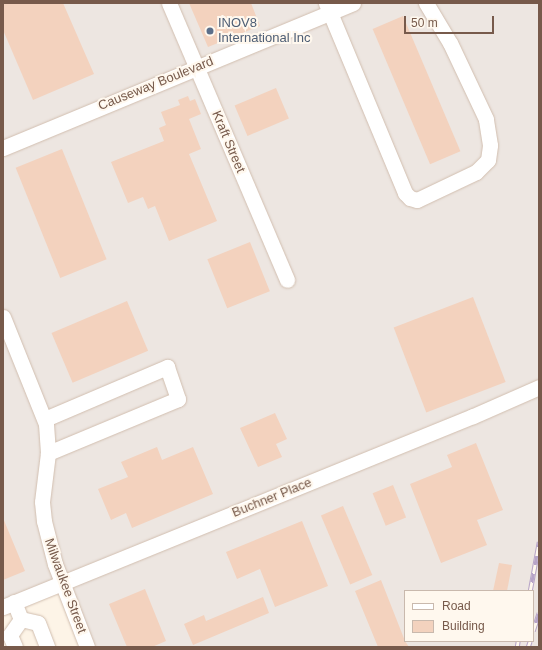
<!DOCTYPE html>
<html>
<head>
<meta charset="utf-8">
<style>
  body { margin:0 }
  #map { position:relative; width:542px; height:650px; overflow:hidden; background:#fdf4e7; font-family:Arial,sans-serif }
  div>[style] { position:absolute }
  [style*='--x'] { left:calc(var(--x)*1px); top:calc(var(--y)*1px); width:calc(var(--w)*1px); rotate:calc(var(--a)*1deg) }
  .industrial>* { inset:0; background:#ede6e1 }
  .building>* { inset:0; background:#f3d2be; transform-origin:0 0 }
  .roads { filter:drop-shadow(0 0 1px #d1beaf) drop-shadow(0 0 1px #d1beaf) }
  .minor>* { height:15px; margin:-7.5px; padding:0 7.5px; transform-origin:7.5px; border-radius:7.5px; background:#fff }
  .rail>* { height:4.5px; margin-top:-2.25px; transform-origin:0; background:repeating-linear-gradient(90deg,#fff8ee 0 9px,#b7a4c7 0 18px); box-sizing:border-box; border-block:1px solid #b7a4c7 }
  .dots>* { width:11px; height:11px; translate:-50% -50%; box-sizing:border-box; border:2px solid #fff8ee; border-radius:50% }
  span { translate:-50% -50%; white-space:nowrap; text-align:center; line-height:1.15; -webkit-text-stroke:4px #fff8ee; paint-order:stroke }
  .service-label { font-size:13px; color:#4e5e75 }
  .left { translate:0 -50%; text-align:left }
  .street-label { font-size:13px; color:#775a4b }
  .frame { position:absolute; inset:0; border:4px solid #775a4b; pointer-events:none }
  .legend { position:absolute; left:404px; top:590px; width:130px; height:52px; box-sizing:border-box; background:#fff8ee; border:1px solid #c9b9ad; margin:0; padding:5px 7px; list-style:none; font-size:12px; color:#775a4b }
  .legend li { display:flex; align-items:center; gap:8px; height:20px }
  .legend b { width:20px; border:1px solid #c9b9ad }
  .scale { position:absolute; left:404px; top:16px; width:90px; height:18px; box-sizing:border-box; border:2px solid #775a4b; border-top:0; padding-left:5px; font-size:12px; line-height:14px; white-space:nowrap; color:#775a4b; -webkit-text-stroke:3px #fff8ee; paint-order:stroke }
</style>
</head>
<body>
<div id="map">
  <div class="industrial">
    <i style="clip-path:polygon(evenodd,3px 3px,539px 3px,539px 647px,87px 647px,62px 583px,3px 607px,3px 3px,405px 591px,533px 591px,533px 641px,405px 641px,405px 591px)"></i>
  </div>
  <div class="building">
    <i style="clip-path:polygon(3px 3px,63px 3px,94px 74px,33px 100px,3px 30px)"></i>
    <i style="clip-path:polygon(189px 3px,251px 3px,260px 26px,208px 47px)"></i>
    <i style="left:403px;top:16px;width:147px;height:33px;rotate:67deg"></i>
    <i style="left:276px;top:88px;width:33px;height:45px;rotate:67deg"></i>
    <i style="clip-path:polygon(188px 96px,190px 101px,195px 99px,201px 114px,189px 119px,201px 149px,189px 154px,217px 221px,169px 241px,155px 206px,148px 209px,143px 197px,128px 203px,111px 162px,164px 141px,159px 128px,166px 125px,161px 112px,180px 105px,178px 100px)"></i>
    <i style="left:62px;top:149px;width:119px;height:50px;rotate:68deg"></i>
    <i style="left:250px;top:242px;width:53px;height:46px;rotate:68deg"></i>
    <i style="left:473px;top:297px;width:91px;height:85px;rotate:69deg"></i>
    <i style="left:127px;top:301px;width:54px;height:82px;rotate:67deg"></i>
    <i style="clip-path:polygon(275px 413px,287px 439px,276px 444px,282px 457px,258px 467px,240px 428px)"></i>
    <i style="clip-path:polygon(476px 443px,503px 510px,477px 520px,487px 545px,441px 563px,410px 484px,452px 467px,447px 455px)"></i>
    <i style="clip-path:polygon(157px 447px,162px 460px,193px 447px,213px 494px,132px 528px,126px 513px,111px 520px,98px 489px,128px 477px,121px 462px)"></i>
    <i style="left:393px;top:485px;width:35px;height:22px;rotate:68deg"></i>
    <i style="left:343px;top:506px;width:75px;height:24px;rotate:67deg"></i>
    <i style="clip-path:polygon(3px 518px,25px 571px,3px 580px)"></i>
    <i style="clip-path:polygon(302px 521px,328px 586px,275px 607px,260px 569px,237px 579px,226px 552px)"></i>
    <i style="clip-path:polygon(499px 563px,512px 565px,507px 591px,493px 591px)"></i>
    <i style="clip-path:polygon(381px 580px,405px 641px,409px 647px,378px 647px,355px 591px)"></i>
    <i style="clip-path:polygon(145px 589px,166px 641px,152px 647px,127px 647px,109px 604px)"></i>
    <i style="clip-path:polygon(263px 597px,269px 613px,193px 645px,184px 624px,204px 615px,206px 621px)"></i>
  </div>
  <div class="roads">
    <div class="minor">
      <i style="--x:169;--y:3;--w:301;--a:66.9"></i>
      <i style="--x:326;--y:3;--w:206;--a:67.4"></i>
      <i style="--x:405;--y:193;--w:7;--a:45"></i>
      <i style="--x:410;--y:198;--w:7;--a:16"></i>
      <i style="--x:417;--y:200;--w:65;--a:-25.4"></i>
      <i style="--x:476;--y:172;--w:17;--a:-45"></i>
      <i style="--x:488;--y:160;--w:15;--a:-82"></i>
      <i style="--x:490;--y:145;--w:26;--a:-99"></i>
      <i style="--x:486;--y:119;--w:84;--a:-115.3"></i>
      <i style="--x:450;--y:43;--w:47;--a:-121"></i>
      <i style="--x:3;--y:148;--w:379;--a:-22.5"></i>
      <i style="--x:3;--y:317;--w:115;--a:68.1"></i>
      <i style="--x:46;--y:424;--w:29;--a:86"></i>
      <i style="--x:48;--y:453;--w:49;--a:97"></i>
      <i style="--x:42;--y:502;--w:19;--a:84"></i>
      <i style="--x:44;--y:521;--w:44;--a:75.7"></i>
      <i style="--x:55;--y:564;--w:89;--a:68.9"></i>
      <i style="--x:45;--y:419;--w:133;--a:-23.1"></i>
      <i style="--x:167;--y:367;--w:34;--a:71"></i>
      <i style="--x:178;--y:399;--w:141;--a:157.4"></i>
      <i style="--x:14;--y:602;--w:18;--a:68"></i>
      <i style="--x:21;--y:619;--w:17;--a:13"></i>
      <i style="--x:38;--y:623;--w:26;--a:69"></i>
      <i style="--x:3;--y:607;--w:507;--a:-22.12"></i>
      <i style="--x:473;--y:416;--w:72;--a:-23.7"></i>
      <i style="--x:15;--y:647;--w:13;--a:-113"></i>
      <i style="--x:10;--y:635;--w:19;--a:-55"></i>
    </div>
  </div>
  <div class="rail">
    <i style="--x:530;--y:591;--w:50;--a:-79.6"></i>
    <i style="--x:533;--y:631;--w:19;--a:-72"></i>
    <i style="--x:517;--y:647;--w:6;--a:-81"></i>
    <i style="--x:528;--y:647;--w:6;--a:-72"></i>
  </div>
  <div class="dots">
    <i style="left:210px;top:31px;background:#5c6f8a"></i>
  </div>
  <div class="service-label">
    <span class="left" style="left:218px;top:31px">INOV8<br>International Inc</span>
  </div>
  <div class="street-label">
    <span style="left:156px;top:84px;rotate:-22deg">Causeway Boulevard</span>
    <span style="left:228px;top:142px;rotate:67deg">Kraft Street</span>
    <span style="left:272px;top:498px;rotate:-22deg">Buchner Place</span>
    <span style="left:65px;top:586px;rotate:70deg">Milwaukee Street</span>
  </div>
  <div class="frame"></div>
  <ul class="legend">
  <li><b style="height:5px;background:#fff"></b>Road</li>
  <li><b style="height:11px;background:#f3d2be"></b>Building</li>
  </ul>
  <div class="scale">50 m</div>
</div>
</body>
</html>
